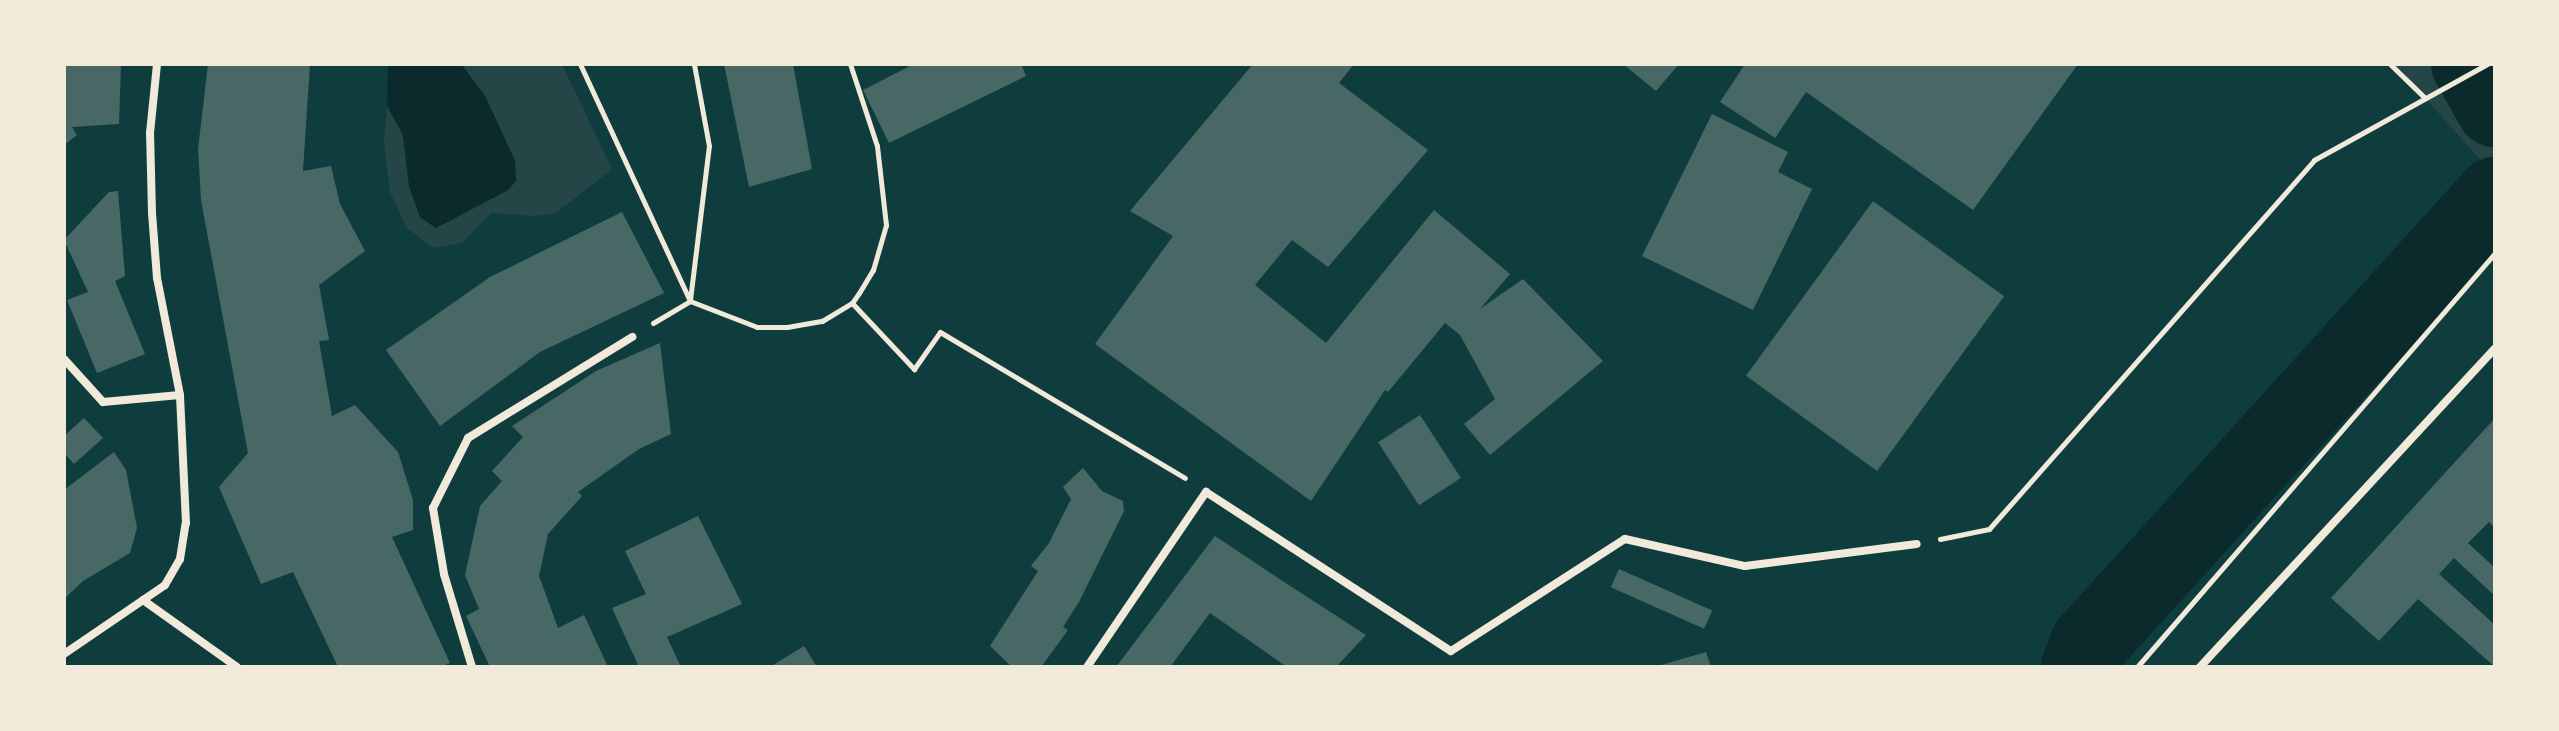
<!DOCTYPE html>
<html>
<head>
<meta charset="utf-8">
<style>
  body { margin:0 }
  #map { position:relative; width:2559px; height:731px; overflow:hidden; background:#0f3d3e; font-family:Inter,sans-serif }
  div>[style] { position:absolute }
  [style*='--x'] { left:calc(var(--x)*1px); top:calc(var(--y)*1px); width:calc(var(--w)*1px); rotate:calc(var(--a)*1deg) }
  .green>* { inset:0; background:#244646 }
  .water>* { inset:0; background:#0a2a2b }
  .river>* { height:78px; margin:-39px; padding:0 39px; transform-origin:39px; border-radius:39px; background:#0a2a2b }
  .building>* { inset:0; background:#486865; transform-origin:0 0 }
  .path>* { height:5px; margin:-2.5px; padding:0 2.5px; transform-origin:2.5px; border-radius:2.5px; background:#f1e9da }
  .minor>* { height:8px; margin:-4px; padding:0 4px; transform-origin:4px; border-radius:4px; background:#f1e9da }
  span { translate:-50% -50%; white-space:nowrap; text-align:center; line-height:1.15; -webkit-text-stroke:8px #f1e9da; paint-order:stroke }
  .frame { position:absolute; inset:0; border:66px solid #f1e9da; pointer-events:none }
</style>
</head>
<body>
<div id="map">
  <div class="green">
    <i style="clip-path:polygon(461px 64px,562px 64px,612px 169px,555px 214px,535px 216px,491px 213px,462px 243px,433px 248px,406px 227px,390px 192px,384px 143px,387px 106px,403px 135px,409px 186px,420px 217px,436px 228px,508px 190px,515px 161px,485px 96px)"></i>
    <i style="clip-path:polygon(2390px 64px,2495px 64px,2495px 176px,2425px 98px)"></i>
    <i style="clip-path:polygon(2495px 203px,2495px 234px,2116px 667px,2087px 667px,2096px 645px)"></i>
  </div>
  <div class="water">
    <i style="clip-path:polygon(388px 64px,462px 65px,485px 96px,515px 161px,516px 181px,508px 190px,436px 228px,420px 217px,409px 186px,403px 135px,387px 106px)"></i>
  </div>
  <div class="river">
    <i style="--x:2470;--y:64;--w:51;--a:60.4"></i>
    <i style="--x:2080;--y:667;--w:25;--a:-69"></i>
    <i style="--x:2089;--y:644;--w:605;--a:-47.82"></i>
  </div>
  <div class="building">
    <i style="clip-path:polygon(64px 64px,121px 64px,119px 124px,72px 127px,77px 135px,64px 145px)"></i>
    <i style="clip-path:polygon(208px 64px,310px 64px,303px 171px,331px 166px,340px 204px,365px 251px,319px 285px,329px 340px,319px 341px,332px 416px,355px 405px,398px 452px,413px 500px,413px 530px,392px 537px,450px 663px,440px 667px,338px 667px,293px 572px,261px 584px,219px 487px,248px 453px,201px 200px,198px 149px)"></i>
    <i style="clip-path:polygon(724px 64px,793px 64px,812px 169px,749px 187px)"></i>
    <i style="clip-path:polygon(914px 64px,1021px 64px,1026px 76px,889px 143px,863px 90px)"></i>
    <i style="clip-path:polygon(1253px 64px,1354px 64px,1339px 83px,1428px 150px,1328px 267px,1292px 240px,1255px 285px,1326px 343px,1434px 210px,1510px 274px,1480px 309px,1523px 279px,1603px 361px,1490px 455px,1464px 424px,1495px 399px,1460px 335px,1445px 323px,1388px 392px,1385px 390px,1311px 501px,1095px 344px,1173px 236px,1130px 211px)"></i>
    <i style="clip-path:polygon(1623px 64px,1679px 64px,1656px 91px)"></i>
    <i style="clip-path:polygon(1745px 64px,1769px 65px,2078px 64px,1973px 210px,1806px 92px,1775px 138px,1720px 102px)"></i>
    <i style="clip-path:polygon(1712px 114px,1788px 152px,1778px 172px,1812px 189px,1753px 310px,1642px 256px)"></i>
    <i style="clip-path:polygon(118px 191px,125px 276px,115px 281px,145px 354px,97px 373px,67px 300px,88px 292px,64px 240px,109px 192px)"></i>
    <i style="left:1873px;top:201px;width:162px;height:216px;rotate:36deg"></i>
    <i style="clip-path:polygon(622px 212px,664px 293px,540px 352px,440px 426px,386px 350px,490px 277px)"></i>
    <i style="clip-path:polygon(660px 343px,671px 434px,639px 449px,578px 492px,582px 496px,548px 534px,539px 576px,558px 628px,584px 615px,608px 667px,490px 667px,466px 616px,479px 609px,465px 575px,480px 506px,502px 481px,492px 471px,523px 437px,512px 426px,596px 371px)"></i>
    <i style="left:1420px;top:415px;width:75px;height:50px;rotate:57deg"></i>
    <i style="clip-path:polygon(84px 418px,103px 438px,74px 464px,64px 453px,64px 436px)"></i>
    <i style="clip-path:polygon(2495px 418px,2495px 528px,2489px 522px,2468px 543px,2495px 568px,2495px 596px,2454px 558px,2439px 574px,2495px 625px,2495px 667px,2418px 599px,2379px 641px,2331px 598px)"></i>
    <i style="clip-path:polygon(114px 452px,126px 470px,137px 528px,130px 553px,83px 581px,64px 599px,64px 490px)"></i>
    <i style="clip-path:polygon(1083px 468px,1102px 491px,1123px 501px,1124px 511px,1079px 602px,1063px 627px,1068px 630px,1041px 667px,1012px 667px,990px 646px,1038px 571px,1031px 566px,1049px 543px,1071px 499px,1063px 487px)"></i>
    <i style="clip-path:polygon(698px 516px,742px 604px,667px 637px,681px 667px,639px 667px,612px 608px,646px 594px,625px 551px)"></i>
    <i style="clip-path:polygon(1215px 536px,1278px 578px,1366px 635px,1336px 667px,1282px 667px,1284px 665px,1210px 613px,1170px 667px,1116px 667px)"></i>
    <i style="left:1619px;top:569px;width:102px;height:20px;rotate:24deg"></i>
    <i style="clip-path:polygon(804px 646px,817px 667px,770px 667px)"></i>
    <i style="clip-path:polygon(1706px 652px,1711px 667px,1658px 667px,1658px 666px)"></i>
  </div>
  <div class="path">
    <i style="--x:580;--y:64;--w:261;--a:65.1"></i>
    <i style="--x:2390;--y:64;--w:49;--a:44.2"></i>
    <i style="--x:690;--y:300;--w:155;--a:-83"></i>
    <i style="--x:709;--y:146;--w:83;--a:-100.4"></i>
    <i style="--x:690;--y:301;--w:72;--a:21.2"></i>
    <i style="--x:757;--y:327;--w:30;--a:0"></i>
    <i style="--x:787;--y:327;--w:36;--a:-10"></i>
    <i style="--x:822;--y:321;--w:35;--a:-31"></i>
    <i style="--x:852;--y:303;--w:12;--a:-55"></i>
    <i style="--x:859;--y:293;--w:27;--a:-59"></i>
    <i style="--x:873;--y:270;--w:47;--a:-73.9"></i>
    <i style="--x:886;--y:225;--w:80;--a:-96.5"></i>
    <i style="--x:877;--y:146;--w:86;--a:-108.2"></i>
    <i style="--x:852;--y:303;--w:91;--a:46.8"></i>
    <i style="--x:914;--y:369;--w:45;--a:-54.9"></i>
    <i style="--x:940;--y:332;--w:285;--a:30.8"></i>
    <i style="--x:653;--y:323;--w:43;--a:-30.7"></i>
    <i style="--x:1940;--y:539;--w:50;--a:-11.5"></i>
    <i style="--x:1989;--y:529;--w:492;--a:-48.6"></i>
    <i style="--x:2314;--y:160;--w:198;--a:-29"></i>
    <i style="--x:2137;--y:667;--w:547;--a:-49.15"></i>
  </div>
  <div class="minor">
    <i style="--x:64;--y:359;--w:58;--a:47.8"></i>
    <i style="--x:103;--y:402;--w:77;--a:-5.2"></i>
    <i style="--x:143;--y:600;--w:115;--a:35.5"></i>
    <i style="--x:64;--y:654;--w:122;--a:-34.3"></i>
    <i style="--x:165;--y:585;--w:30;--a:-60"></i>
    <i style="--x:180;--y:559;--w:36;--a:-81"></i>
    <i style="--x:186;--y:523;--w:128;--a:-92.7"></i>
    <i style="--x:180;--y:395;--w:119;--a:-101.1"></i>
    <i style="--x:157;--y:278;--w:65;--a:-94.4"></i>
    <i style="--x:152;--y:213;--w:80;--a:-91.4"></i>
    <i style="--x:150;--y:133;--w:69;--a:-84.2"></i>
    <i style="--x:472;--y:667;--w:97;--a:-106.8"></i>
    <i style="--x:444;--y:574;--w:67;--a:-99.5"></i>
    <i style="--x:433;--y:508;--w:78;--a:-63.4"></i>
    <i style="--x:468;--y:438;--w:193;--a:-31.6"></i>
    <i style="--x:1087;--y:667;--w:212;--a:-55.8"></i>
    <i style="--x:1206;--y:492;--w:292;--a:33"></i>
    <i style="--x:1451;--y:651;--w:207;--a:-32.8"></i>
    <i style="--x:1625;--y:539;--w:123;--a:12.7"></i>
    <i style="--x:1745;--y:566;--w:173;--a:-7.3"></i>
    <i style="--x:2200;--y:667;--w:434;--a:-47.2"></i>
  </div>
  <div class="frame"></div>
</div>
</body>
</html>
